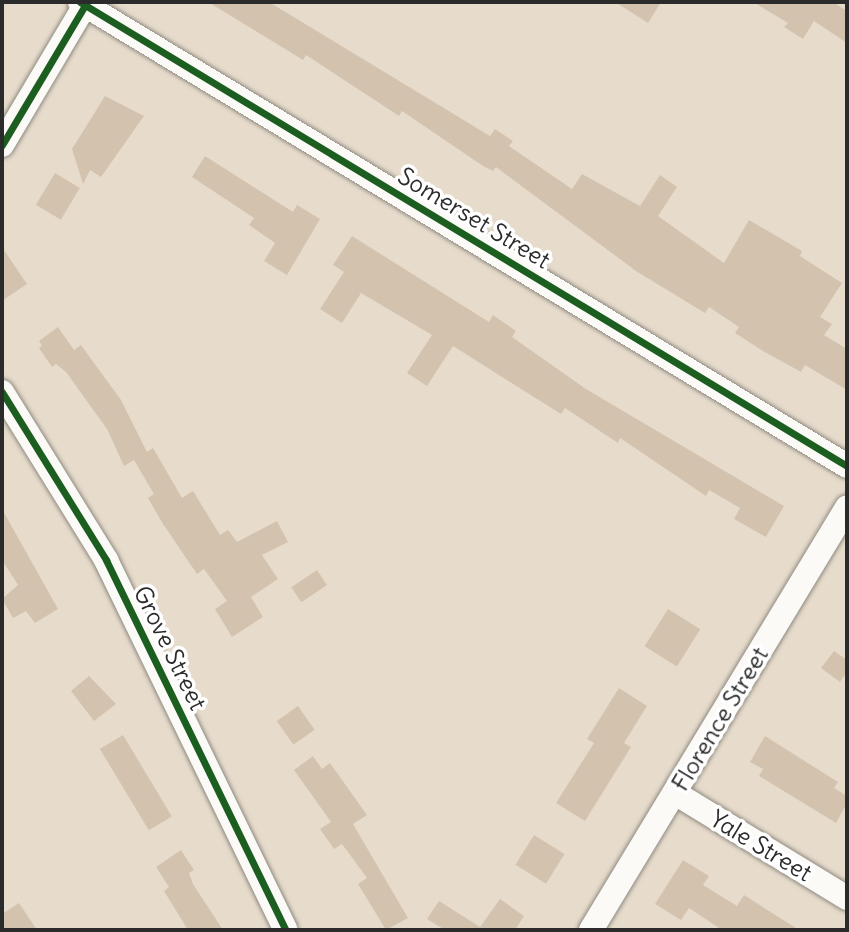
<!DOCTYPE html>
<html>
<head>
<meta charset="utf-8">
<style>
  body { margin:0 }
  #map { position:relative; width:849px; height:932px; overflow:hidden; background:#e7dccc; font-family:Delius,sans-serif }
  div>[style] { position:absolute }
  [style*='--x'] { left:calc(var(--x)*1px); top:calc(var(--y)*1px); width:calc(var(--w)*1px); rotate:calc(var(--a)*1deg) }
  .building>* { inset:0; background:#d3c3ae; transform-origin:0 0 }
  .roads { filter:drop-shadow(0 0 2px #8f8a81) drop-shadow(0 0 2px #8f8a81) }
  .street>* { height:24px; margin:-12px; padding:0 12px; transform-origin:12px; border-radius:12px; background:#fbfaf7 }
  .cycleway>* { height:7px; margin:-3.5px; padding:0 3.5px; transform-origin:3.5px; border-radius:3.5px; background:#1b5e20 }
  span { translate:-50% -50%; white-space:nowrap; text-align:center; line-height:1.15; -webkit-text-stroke:7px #fff; paint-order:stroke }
  .street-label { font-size:24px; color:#2b2b2b }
  .frame { position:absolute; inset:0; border:4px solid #2b2b2b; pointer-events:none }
</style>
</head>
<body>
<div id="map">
  <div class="building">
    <i style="clip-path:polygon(208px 2px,269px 2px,490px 136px,495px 129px,513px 141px,509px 146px,572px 189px,582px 174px,640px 206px,660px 175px,677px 187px,658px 216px,724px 263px,749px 220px,802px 251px,800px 256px,842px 283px,820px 317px,832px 324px,824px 335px,847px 349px,847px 390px,805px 365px,801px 372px,763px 351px,735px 333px,739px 327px,709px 307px,705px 313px,636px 271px,496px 167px,493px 171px,483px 166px,402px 111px,399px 116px,306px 55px,303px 60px)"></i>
    <i style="clip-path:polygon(615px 2px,661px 2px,648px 23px)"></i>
    <i style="clip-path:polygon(753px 2px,833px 2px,847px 11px,847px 43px,814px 21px,803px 39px,784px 27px,788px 23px)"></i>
    <i style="clip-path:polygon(105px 96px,144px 116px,101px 177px,90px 170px,83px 184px,72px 149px)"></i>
    <i style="clip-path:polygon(205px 156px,293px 212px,297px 205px,320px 219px,287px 275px,264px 261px,275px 243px,249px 225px,254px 218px,192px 177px)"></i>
    <i style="left:55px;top:173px;width:29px;height:37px;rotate:31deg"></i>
    <i style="clip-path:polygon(352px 236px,489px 322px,493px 315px,516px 331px,512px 337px,586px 389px,784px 506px,766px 537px,734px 519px,740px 508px,709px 490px,706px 496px,620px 438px,618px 443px,565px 408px,561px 414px,453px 346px,427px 386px,407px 373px,432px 335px,361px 293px,342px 323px,320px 309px,344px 272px,333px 265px)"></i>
    <i style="clip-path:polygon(2px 247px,27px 284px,2px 301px)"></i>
    <i style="clip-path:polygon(58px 327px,74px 350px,81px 345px,121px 400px,147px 452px,153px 448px,182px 498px,193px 491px,220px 535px,228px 530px,237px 542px,277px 521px,288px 542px,262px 555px,278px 579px,251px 597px,263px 617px,232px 637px,215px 609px,227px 601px,204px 569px,197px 574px,163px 524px,148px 498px,154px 494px,134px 460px,124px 466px,107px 429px,66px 372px,56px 364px,52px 367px,39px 348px,42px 346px,39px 341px)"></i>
    <i style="clip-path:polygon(2px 509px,58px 609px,35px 623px,26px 611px,13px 618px,2px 599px,18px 585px,2px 560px)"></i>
    <i style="left:317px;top:570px;width:18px;height:31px;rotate:56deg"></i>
    <i style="left:668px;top:609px;width:38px;height:44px;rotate:32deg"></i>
    <i style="clip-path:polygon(834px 651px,847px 660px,847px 672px,840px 682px,821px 668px)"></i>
    <i style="clip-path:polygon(89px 676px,116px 704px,94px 721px,71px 691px)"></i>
    <i style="clip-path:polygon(619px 688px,647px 706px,624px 743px,631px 747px,585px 821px,556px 803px,594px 743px,587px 739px)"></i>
    <i style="left:298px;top:706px;width:29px;height:26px;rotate:55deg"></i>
    <i style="left:123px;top:735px;width:95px;height:27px;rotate:59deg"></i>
    <i style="clip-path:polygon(765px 736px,838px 782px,834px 788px,847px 796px,847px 803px,836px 823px,759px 776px,763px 769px,750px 762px)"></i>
    <i style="clip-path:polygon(313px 756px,322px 769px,330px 763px,367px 815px,353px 824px,408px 918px,386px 930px,358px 884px,367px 878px,342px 844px,334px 849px,320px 829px,331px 822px,294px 770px)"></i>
    <i style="left:534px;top:835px;width:36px;height:35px;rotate:32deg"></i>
    <i style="clip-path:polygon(181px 850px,194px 870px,189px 873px,193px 884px,223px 930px,188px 930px,164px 891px,169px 887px,156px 867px)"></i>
    <i style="clip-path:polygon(683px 860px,709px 876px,703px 885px,737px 906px,744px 895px,799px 930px,722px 930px,689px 908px,681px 920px,655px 904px)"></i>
    <i style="clip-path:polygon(500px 899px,524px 916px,515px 930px,445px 930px,427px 919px,439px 901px,480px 927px)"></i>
    <i style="clip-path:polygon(19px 903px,37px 930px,2px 930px,2px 914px)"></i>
  </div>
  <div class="roads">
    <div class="street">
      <i style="--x:80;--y:2;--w:896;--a:31.17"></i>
      <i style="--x:2;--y:145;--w:166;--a:-59.3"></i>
      <i style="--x:2;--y:392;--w:198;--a:58.2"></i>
      <i style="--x:106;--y:560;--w:411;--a:64.1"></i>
      <i style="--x:675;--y:793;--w:202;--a:31.4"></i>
      <i style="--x:591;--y:930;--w:494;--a:-58.8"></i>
    </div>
  </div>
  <div class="cycleway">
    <i style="--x:80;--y:2;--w:896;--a:31.17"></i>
    <i style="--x:2;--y:145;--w:166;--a:-59.3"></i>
    <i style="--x:2;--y:392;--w:198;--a:58.2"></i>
    <i style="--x:106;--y:560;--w:411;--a:64.1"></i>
  </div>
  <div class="street-label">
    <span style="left:474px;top:218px;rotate:31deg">Somerset Street</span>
    <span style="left:170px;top:648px;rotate:64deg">Grove Street</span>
    <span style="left:720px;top:719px;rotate:-59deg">Florence Street</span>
    <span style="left:761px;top:846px;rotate:31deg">Yale Street</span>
  </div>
  <div class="frame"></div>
</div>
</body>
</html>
